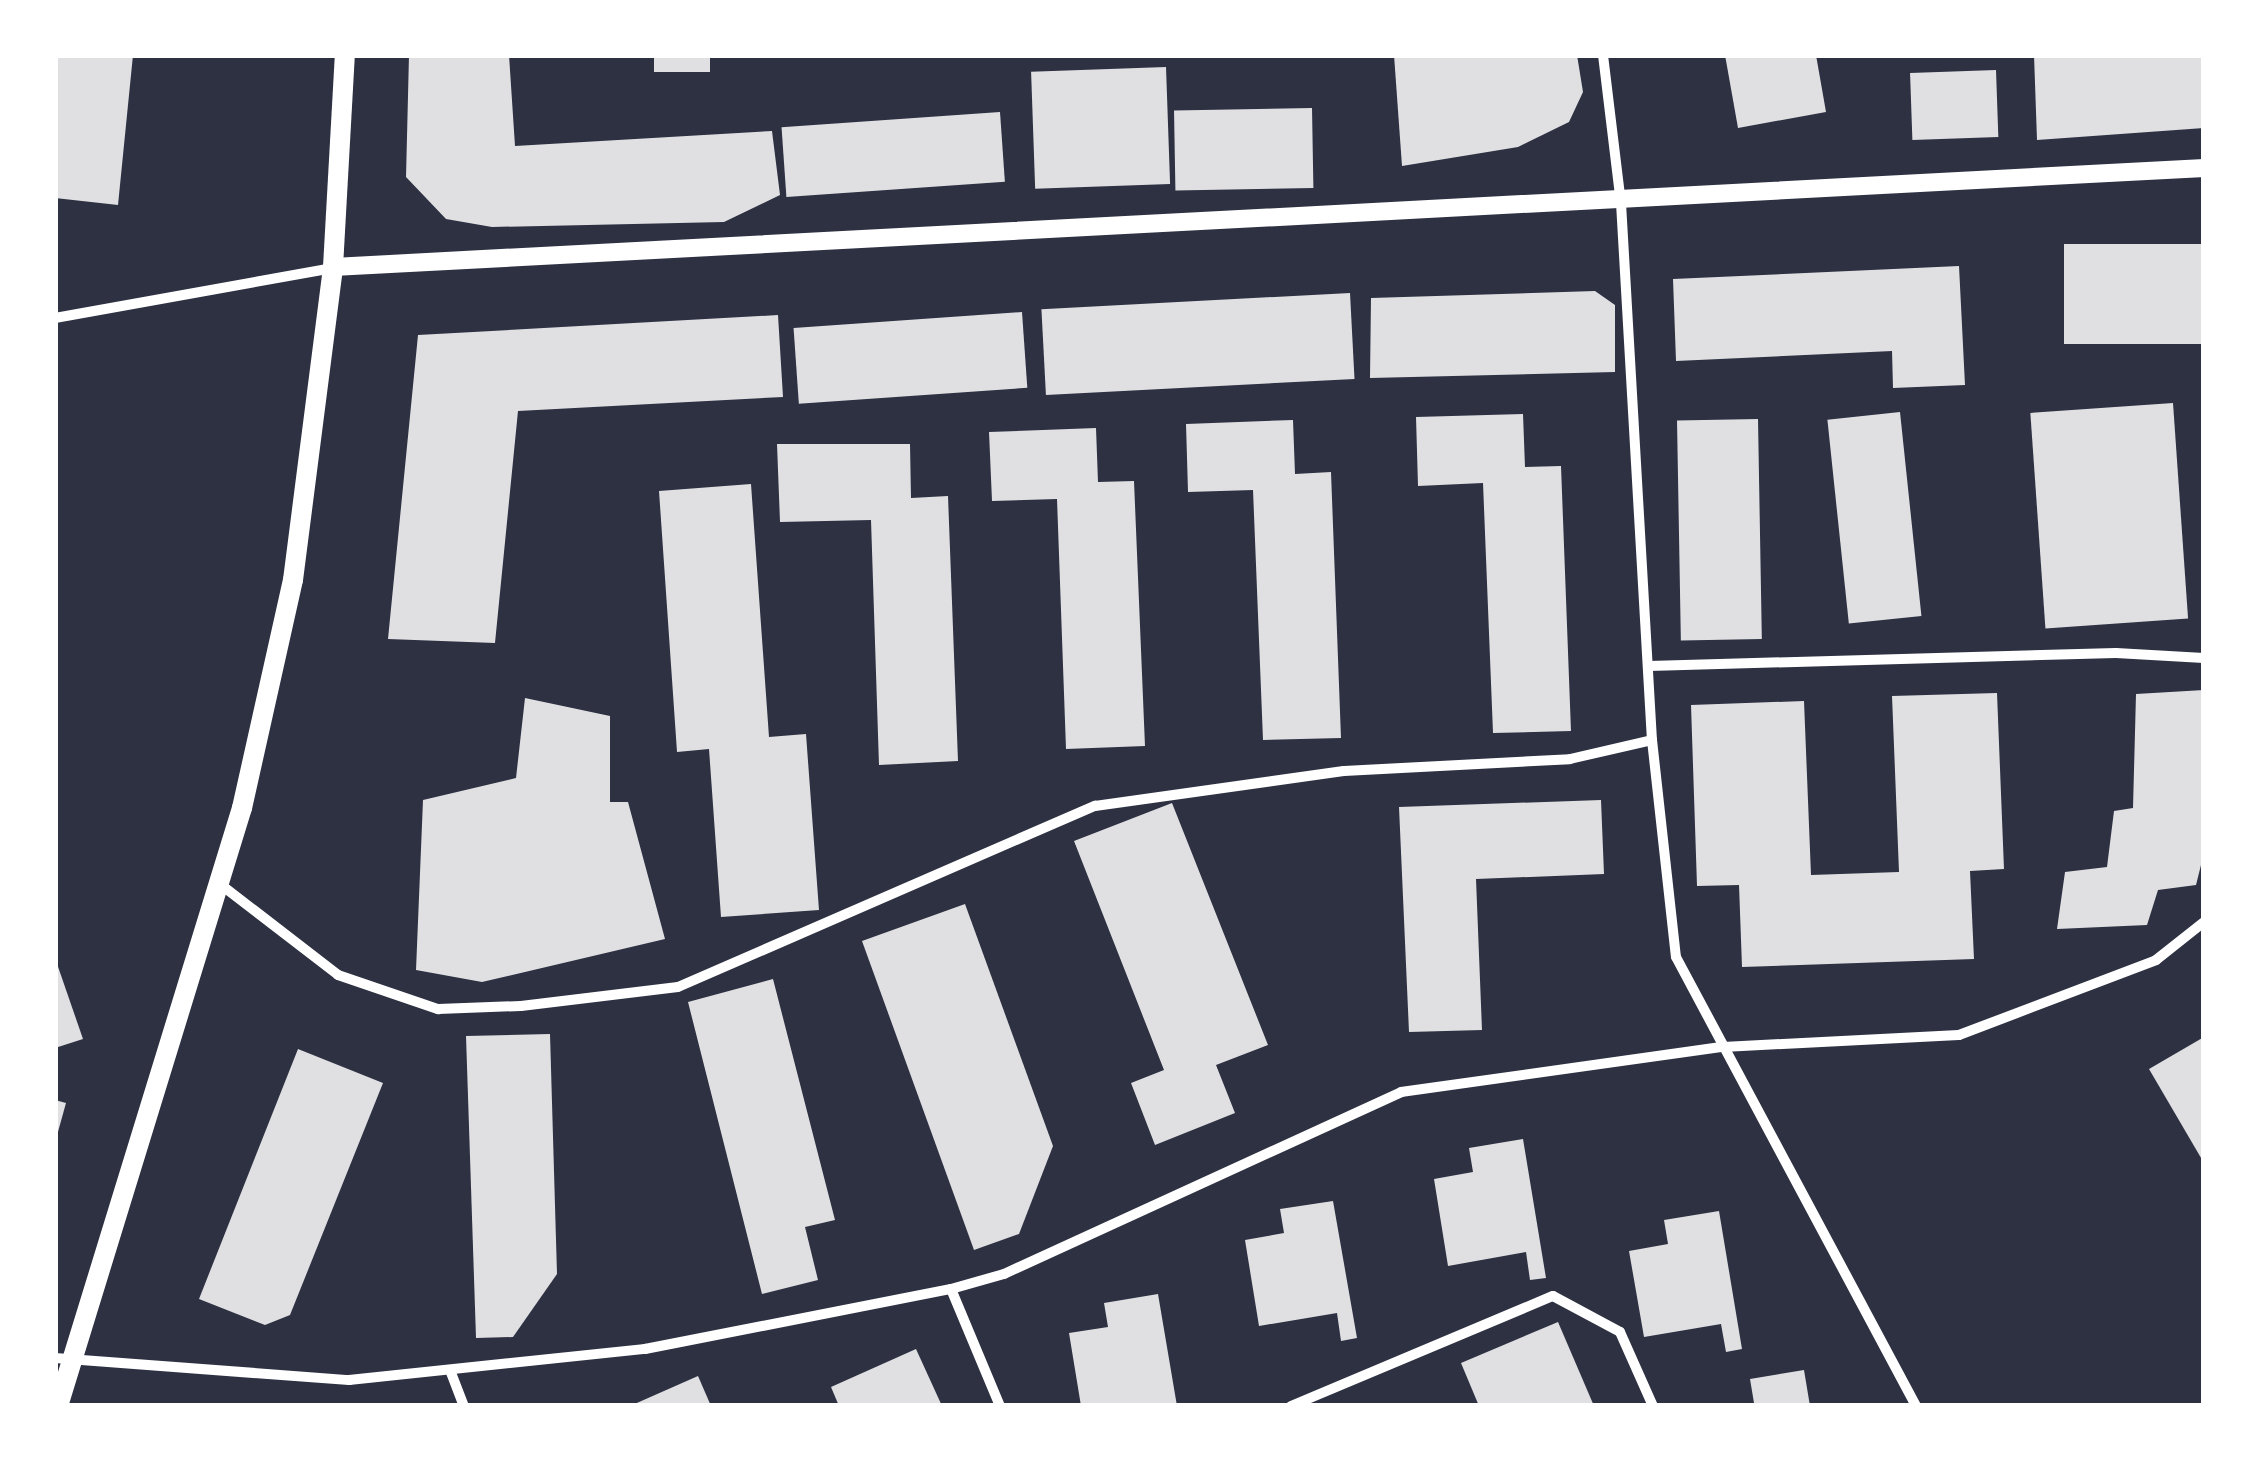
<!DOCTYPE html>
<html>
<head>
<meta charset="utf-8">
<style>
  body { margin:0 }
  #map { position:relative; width:2259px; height:1461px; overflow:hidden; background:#2d3142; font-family:"Work Sans",sans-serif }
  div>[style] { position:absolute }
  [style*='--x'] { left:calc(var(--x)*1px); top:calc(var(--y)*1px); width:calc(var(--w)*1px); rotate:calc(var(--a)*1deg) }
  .building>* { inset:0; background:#e0e0e3; transform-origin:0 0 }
  .minor>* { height:10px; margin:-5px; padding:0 5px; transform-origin:5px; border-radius:5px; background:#fff }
  .tertiary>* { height:18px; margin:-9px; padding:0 9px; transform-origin:9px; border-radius:9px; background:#fff }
  .secondary>* { height:20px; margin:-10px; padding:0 10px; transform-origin:10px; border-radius:10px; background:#fff }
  span { translate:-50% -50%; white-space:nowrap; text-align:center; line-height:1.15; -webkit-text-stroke:8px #fff; paint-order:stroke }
  .frame { position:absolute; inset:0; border:58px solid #fff; pointer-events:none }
</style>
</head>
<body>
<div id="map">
  <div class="building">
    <i style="clip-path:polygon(58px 55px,133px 55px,118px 205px,55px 198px)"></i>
    <i style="clip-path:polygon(409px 55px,509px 55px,515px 146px,772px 131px,780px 195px,724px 222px,492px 227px,446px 219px,406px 177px)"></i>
    <i style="left:654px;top:55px;width:56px;height:17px"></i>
    <i style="clip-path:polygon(1394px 55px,1577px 55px,1583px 92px,1569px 122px,1518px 147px,1402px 166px)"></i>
    <i style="clip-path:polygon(1725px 55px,1816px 55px,1826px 112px,1738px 128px)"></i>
    <i style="clip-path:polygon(2034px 55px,2204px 55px,2204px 128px,2037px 140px)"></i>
    <i style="left:1166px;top:67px;width:117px;height:135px;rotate:88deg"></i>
    <i style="left:1996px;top:70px;width:67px;height:86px;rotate:88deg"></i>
    <i style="left:1312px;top:108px;width:80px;height:138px;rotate:89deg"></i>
    <i style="left:1000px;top:112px;width:70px;height:219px;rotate:86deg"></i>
    <i style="left:2204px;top:244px;width:100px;height:140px;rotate:90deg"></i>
    <i style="clip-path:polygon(1959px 266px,1965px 385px,1893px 388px,1892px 351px,1676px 361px,1673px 279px)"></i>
    <i style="clip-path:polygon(1595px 291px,1615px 305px,1615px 372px,1370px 378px,1371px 298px)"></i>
    <i style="left:1350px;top:293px;width:86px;height:309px;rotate:87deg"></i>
    <i style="left:1022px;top:312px;width:76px;height:229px;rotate:86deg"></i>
    <i style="clip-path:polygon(778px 315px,783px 397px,518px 411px,495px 643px,388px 639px,418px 335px)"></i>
    <i style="left:2173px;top:403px;width:216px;height:143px;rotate:86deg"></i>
    <i style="left:1900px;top:412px;width:205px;height:73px;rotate:84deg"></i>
    <i style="clip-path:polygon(1523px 414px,1525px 467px,1561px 466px,1571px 731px,1493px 733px,1483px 483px,1418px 486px,1416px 417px)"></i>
    <i style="left:1758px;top:419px;width:220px;height:81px;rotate:89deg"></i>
    <i style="clip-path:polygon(1293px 420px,1295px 474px,1331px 472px,1341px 738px,1263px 740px,1253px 490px,1188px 492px,1186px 424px)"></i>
    <i style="clip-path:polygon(1096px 428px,1098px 482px,1134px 481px,1145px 746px,1066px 749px,1057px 499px,992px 501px,989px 432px)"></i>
    <i style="clip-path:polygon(777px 444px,910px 444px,911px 498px,948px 496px,958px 761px,879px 765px,871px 520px,780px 522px)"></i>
    <i style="clip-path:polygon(751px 484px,769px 737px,806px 734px,819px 910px,721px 917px,709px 749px,677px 752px,659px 491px)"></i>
    <i style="clip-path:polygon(2204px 690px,2204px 853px,2196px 885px,2158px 890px,2147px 925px,2057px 929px,2065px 872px,2107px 867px,2114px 811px,2133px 808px,2136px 694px)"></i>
    <i style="clip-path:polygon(1997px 693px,2004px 869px,1970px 871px,1974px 959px,1742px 967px,1739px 885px,1697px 886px,1691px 705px,1804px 701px,1811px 875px,1899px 872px,1892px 696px)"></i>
    <i style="clip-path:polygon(525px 698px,610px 716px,610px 802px,628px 802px,665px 939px,482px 982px,416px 970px,423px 800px,516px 778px)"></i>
    <i style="clip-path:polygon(1601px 800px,1604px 874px,1476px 879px,1482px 1030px,1409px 1032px,1399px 807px)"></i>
    <i style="clip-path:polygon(1172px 803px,1268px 1045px,1216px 1065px,1235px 1113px,1155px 1145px,1131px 1083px,1164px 1070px,1074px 841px)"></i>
    <i style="clip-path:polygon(965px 904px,1053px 1146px,1019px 1234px,974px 1250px,862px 941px)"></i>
    <i style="clip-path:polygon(55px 958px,83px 1039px,55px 1048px)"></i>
    <i style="clip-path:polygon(773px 979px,835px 1220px,805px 1227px,818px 1280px,762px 1294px,688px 1002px)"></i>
    <i style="clip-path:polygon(550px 1034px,557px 1274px,513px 1337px,476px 1338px,466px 1036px)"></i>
    <i style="clip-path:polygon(2204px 1037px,2204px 1163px,2149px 1069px)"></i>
    <i style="clip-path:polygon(298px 1049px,383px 1083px,290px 1315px,265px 1325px,199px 1299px)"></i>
    <i style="clip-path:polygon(55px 1100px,66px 1103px,56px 1139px,55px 1139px)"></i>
    <i style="clip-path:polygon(1523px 1139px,1546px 1278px,1530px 1280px,1526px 1252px,1448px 1266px,1434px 1179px,1473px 1172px,1469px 1148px)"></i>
    <i style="clip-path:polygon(1333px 1201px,1357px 1338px,1341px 1341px,1337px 1313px,1259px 1326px,1245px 1240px,1284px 1233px,1280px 1209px)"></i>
    <i style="clip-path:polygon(1719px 1211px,1742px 1349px,1726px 1352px,1721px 1324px,1644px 1337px,1629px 1251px,1668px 1244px,1664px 1220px)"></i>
    <i style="clip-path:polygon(1158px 1294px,1177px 1406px,1081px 1406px,1069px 1333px,1108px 1327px,1104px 1303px)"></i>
    <i style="clip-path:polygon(1558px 1322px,1594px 1406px,1479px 1406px,1461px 1363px)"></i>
    <i style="clip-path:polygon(916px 1349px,942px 1406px,839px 1406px,831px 1387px)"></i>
    <i style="clip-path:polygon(1804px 1370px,1810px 1406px,1746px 1406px,1754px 1403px,1750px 1379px)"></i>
    <i style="clip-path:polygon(698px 1376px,711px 1406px,630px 1406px)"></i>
  </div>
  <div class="minor">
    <i style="--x:1603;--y:55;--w:149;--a:83.1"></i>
    <i style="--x:1621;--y:203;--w:538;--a:86.7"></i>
    <i style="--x:1652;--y:740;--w:218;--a:83.7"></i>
    <i style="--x:1676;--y:957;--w:509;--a:61.87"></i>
    <i style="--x:55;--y:318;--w:281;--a:-10.2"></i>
    <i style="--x:1649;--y:666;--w:467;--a:-1.6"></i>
    <i style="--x:2116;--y:653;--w:88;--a:3.3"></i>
    <i style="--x:220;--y:884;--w:149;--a:37.6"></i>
    <i style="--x:338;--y:975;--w:106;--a:18.8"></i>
    <i style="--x:438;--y:1009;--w:83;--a:-2.1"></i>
    <i style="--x:521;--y:1006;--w:158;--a:-6.9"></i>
    <i style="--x:678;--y:987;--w:455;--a:-23.5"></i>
    <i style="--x:1095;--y:806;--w:251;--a:-8"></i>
    <i style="--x:1344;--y:771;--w:226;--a:-3"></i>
    <i style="--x:1570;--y:759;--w:84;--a:-13"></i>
    <i style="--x:951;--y:1289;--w:127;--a:67.3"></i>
    <i style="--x:55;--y:1358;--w:295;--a:4.3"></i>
    <i style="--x:349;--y:1380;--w:298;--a:-6"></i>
    <i style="--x:645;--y:1349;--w:312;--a:-11.1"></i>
    <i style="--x:951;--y:1289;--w:55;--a:-15.8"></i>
    <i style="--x:1004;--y:1274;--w:437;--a:-24.6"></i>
    <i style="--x:1401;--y:1092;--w:325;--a:-8"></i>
    <i style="--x:1723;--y:1047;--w:236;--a:-2.9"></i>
    <i style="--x:1959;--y:1035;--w:211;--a:-20.8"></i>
    <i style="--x:2156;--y:960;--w:61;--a:-38.4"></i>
    <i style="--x:450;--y:1370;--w:39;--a:69"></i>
    <i style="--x:1291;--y:1406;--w:284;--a:-22.8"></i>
    <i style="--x:1553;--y:1296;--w:76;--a:28.2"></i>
    <i style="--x:1620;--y:1332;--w:81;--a:66"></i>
  </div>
  <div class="tertiary">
    <i style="--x:333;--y:267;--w:1874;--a:-3.03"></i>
  </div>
  <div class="secondary">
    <i style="--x:58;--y:1406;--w:626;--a:-72.9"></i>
    <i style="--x:242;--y:808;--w:234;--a:-77.4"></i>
    <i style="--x:293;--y:580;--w:316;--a:-82.7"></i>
    <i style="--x:333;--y:267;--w:212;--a:-86.8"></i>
  </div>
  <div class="frame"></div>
</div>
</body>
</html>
